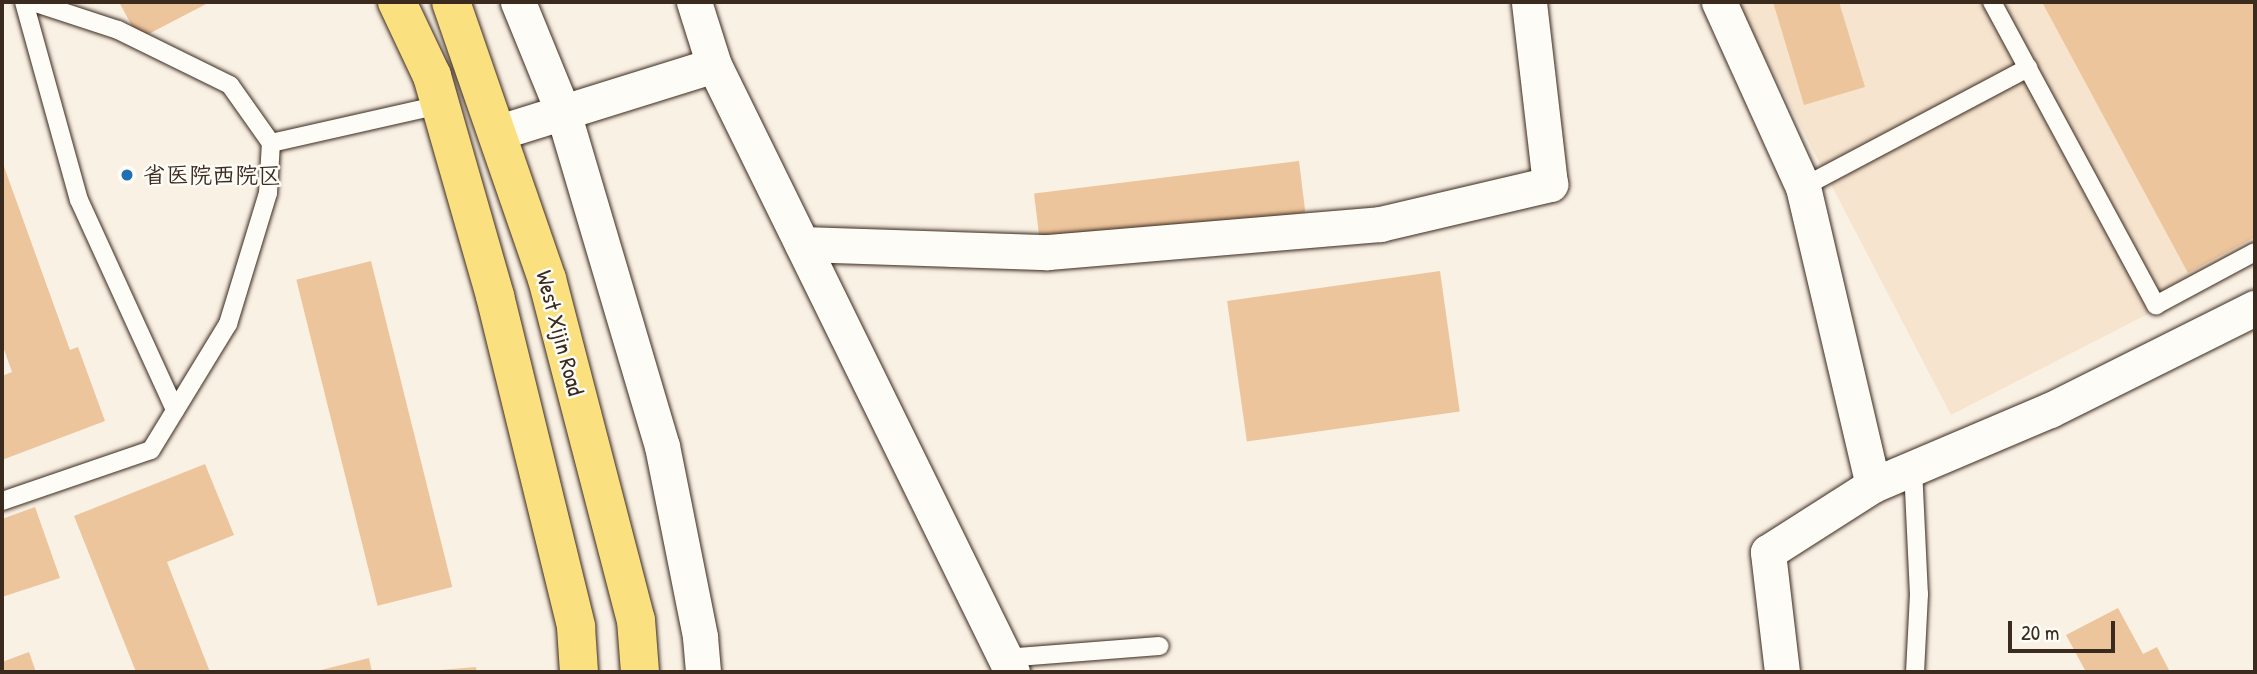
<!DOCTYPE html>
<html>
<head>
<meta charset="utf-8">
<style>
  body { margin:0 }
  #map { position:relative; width:2257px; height:674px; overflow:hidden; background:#faf1e5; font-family:"Patrick Hand","LXGW WenKai TC",sans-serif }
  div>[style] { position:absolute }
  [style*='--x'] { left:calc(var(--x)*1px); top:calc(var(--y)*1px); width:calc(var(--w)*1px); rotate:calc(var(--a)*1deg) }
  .built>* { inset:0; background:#f6e4cf }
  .building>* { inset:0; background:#edc59d; transform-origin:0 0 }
  .roads { filter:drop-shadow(0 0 2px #3b2a1e) drop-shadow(0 0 2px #3b2a1e) }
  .lane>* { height:18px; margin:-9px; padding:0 9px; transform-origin:9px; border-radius:9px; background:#fdfcf7 }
  .street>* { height:35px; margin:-17.5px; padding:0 17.5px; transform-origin:17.5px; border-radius:17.5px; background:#fdfcf7 }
  .primary>* { height:38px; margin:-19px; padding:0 19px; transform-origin:19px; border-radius:19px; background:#fbe080 }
  .dots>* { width:19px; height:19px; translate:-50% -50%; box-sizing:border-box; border:4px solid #fdfcf7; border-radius:50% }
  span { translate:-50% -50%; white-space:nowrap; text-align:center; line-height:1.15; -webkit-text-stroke:5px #fdfcf7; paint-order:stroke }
  .poi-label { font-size:23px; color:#3b2a1e }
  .left { translate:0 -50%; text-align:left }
  .street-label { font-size:23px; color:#3b2a1e }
  .frame { position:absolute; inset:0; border:4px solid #3b2a1e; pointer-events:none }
  .scale { position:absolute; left:2008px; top:621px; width:107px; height:32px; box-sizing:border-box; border:4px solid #3b2a1e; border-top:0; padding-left:9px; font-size:21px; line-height:24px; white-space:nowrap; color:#3b2a1e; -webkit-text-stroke:5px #fdfcf7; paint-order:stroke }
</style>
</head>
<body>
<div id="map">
  <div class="built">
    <i style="clip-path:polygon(1736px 2px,2255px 2px,2255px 259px,1951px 415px)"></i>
  </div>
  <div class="building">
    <i style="clip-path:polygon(119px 2px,210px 2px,139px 39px)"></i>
    <i style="clip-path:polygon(1773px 2px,1839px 2px,1865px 87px,1804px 105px)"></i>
    <i style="clip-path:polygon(2042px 2px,2255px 2px,2255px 237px,2188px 273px)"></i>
    <i style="clip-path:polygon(2px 161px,70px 350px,78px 347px,105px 421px,2px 460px,2px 376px,12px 372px,2px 344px)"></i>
    <i style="left:1299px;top:161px;width:52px;height:267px;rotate:83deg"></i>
    <i style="left:371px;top:261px;width:336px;height:77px;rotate:76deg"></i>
    <i style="left:1440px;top:271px;width:142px;height:215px;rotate:82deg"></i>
    <i style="clip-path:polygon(205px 464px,234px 535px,167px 562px,210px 672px,136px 672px,74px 516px)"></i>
    <i style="clip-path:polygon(35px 507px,60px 578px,2px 597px,2px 519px)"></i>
    <i style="clip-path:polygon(2118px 608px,2143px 654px,2157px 647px,2170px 672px,2086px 672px,2066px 635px)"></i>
    <i style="clip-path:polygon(29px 652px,36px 672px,2px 672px,2px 662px)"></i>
    <i style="clip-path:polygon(369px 658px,372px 672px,317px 672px,317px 671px)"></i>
    <i style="clip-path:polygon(476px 667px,477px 672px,441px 672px,440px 670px)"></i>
  </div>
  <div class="roads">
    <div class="lane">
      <i style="--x:24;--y:2;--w:205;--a:74.5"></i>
      <i style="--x:79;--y:200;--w:231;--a:65.4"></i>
      <i style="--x:1992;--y:2;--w:345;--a:61.6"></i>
      <i style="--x:2156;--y:305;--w:112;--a:-28.2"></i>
      <i style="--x:271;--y:143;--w:173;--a:-12.7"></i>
      <i style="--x:1803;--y:187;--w:255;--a:-27.9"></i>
      <i style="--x:1913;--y:468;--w:126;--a:87.3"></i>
      <i style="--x:1919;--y:594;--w:78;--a:92.9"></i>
      <i style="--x:2;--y:501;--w:157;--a:-18.9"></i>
      <i style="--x:151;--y:450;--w:148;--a:-58.6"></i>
      <i style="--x:228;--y:324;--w:137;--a:-73"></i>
      <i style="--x:268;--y:193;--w:50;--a:-86.6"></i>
      <i style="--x:271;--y:143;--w:71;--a:-125.3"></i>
      <i style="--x:230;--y:85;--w:125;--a:-153.8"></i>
      <i style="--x:118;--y:30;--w:89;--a:-161.8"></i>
      <i style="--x:1004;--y:658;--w:156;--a:-4.4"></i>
    </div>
    <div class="street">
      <i style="--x:518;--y:2;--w:119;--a:67.8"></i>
      <i style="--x:563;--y:112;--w:348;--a:73.5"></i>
      <i style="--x:662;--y:446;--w:195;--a:78.7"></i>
      <i style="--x:700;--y:637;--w:35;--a:85"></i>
      <i style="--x:694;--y:2;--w:66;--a:72.4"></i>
      <i style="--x:714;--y:65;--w:676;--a:63.85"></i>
      <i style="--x:1719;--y:2;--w:203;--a:65.6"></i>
      <i style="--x:1803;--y:187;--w:306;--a:76.8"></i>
      <i style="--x:1873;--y:485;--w:192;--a:-23"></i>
      <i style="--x:2050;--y:410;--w:229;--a:-26.5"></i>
      <i style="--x:496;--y:133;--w:228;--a:-17.3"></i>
      <i style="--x:802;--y:244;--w:246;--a:1.9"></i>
      <i style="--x:1048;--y:252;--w:333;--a:-4.8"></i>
      <i style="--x:1380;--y:224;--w:175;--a:-13.2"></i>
      <i style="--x:1550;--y:184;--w:183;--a:-96.6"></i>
      <i style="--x:1782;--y:672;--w:121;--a:-96.7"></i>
      <i style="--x:1768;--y:552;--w:125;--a:-32.5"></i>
    </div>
    <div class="primary">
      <i style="--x:397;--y:2;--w:82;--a:64.7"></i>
      <i style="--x:432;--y:76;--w:229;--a:74"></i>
      <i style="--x:495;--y:296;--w:341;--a:76.2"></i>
      <i style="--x:576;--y:627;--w:45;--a:86.2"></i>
      <i style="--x:451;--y:2;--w:293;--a:70.9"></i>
      <i style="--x:547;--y:279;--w:352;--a:75.4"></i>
      <i style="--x:636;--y:620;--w:52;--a:85.6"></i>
    </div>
  </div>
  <div class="dots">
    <i style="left:127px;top:175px;background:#1f6fb2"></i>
  </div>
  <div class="poi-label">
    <span class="left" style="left:143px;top:175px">省医院西院区</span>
  </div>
  <div class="street-label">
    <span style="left:560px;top:333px;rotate:75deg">West Xijin Road</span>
  </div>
  <div class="frame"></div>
  <div class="scale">20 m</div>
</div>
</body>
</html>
